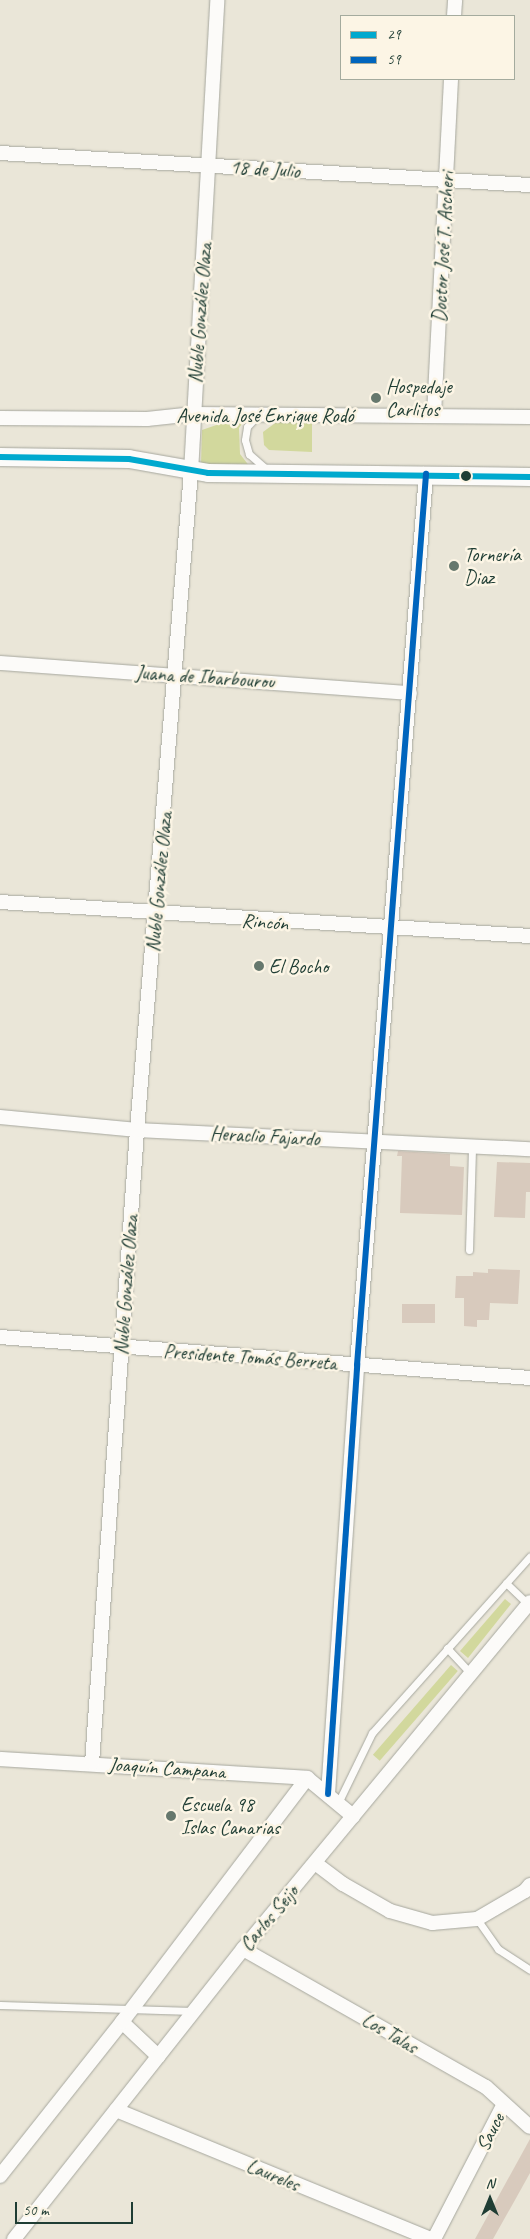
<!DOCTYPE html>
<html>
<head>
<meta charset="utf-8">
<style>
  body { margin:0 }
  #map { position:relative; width:530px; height:2239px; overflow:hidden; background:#eae6d8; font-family:Caveat,sans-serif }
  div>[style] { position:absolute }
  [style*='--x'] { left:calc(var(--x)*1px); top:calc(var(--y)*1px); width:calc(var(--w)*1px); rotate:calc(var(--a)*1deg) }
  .green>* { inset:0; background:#d2d89d; transform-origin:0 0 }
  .building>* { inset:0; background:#d8cabd; transform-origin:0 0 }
  .roads { filter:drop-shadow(0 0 1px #a6a79e) drop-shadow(0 0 1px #a6a79e) }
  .service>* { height:7px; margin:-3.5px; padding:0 3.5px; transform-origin:3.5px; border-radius:3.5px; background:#fcfbf9 }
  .minor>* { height:14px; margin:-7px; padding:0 7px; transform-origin:7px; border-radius:7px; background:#fcfbf9 }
  .tertiary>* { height:18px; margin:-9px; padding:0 9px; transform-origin:9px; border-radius:9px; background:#fcfbf9 }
  .bus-1>* { height:6px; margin:-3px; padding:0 3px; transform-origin:3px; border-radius:3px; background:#00a9ce }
  .bus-2>* { height:6px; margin:-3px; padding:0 3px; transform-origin:3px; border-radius:3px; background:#0065bd }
  .dots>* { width:14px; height:14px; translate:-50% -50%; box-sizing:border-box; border:2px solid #fcf5e5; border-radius:50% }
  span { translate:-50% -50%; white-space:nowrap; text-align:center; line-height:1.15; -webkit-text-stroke:5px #fcf5e5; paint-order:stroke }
  .street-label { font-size:20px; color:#1f3d34 }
  .poi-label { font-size:20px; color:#1f3d34 }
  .left { translate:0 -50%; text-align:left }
  .legend { position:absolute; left:340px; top:15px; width:175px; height:65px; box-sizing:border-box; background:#fcf5e5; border:1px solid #a4ab9e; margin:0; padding:6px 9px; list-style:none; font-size:15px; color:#1f3d34 }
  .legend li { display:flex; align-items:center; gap:10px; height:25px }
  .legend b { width:25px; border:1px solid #a4ab9e }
  .north { position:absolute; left:465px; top:2174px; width:50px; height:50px; -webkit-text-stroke:4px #fcf5e5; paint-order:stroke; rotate:0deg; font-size:14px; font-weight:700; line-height:20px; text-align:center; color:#1f3d34 }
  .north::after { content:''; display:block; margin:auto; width:18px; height:22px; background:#1f3d34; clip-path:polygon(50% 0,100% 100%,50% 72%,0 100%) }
  .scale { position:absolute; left:15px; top:2202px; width:118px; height:22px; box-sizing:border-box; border:2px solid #1f3d34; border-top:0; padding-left:6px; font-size:15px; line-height:18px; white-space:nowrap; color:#1f3d34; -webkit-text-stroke:4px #fcf5e5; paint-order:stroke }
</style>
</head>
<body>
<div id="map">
  <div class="green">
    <i style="clip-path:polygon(228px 421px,244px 421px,239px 428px,240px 454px,250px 467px,201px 464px,202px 430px)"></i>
    <i style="clip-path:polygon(278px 421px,312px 422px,312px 452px,269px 450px,264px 445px,263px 432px)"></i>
    <i style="clip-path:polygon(505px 1599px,511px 1604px,468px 1658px,460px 1651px)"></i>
    <i style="left:451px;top:1665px;width:9px;height:119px;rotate:41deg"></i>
  </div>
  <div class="building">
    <i style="clip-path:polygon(398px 1151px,450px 1154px,450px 1166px,464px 1167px,462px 1215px,400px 1213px,402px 1156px,397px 1156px)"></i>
    <i style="clip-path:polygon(497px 1162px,530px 1163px,530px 1192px,526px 1192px,525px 1218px,494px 1217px)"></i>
    <i style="clip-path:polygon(488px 1269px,520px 1270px,518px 1304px,490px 1303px,489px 1320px,477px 1320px,477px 1327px,464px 1326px,464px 1298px,455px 1298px,456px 1276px,473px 1276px,473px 1272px,488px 1273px)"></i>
    <i style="left:402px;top:1304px;width:33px;height:19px"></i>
    <i style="clip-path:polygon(530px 2139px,530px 2173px,515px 2200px,493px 2239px,475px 2239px)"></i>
  </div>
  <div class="roads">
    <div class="service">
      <i style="--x:258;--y:415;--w:16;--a:133"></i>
      <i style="--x:247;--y:427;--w:13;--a:99"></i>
      <i style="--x:245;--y:440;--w:15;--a:74"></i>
      <i style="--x:249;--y:454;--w:23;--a:41"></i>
      <i style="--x:469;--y:1250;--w:104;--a:-88.3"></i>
      <i style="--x:506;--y:1583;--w:30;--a:44"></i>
      <i style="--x:447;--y:1648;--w:35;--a:47"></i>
      <i style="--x:338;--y:1803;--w:78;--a:-64.1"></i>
      <i style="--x:372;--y:1733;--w:237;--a:-48.2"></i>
      <i style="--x:477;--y:1919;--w:37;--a:55"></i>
      <i style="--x:498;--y:1949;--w:38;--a:33"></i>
      <i style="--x:0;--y:2005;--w:193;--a:1.8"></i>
    </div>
    <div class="minor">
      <i style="--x:454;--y:16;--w:16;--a:-86"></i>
      <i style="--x:0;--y:153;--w:531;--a:3.46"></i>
      <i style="--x:434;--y:415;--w:336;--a:-87.1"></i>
      <i style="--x:0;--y:418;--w:147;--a:0.4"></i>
      <i style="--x:147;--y:419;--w:47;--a:-6.1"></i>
      <i style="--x:194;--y:414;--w:336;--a:0.5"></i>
      <i style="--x:0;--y:663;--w:411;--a:4.2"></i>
      <i style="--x:0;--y:902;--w:531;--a:3.67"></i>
      <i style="--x:0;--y:1117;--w:138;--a:5.4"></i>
      <i style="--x:137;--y:1130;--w:393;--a:2.8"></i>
      <i style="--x:0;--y:1337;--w:532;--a:4.42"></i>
      <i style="--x:0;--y:1759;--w:308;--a:3.5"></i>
      <i style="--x:307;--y:1778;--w:60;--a:39.6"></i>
      <i style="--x:92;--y:1763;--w:635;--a:-85.93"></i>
      <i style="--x:137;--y:1130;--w:660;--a:-85.31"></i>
      <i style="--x:191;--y:472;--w:473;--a:-86.8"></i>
      <i style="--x:328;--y:1794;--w:430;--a:-86.1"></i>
      <i style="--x:357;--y:1365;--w:894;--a:-85.57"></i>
      <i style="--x:315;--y:1863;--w:35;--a:37"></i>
      <i style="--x:343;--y:1884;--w:54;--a:29.9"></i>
      <i style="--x:390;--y:1911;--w:44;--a:15.9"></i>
      <i style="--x:432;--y:1923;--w:45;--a:-5.1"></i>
      <i style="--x:477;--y:1919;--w:56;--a:-30.3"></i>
      <i style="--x:525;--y:1891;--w:8;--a:-50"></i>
      <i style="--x:243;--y:1949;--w:279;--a:29.6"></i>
      <i style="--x:486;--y:2087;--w:59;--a:42.3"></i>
      <i style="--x:122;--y:2022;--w:50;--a:43.4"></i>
      <i style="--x:116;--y:2110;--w:340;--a:22.3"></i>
      <i style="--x:0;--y:2176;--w:196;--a:-51.6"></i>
      <i style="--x:122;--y:2022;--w:306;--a:-52.8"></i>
      <i style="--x:14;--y:2239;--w:370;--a:-51.7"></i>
      <i style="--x:243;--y:1949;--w:450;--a:-50.4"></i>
      <i style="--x:434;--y:2239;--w:150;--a:-62.6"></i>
    </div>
    <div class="tertiary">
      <i style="--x:0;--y:457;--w:129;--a:0.9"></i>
      <i style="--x:129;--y:459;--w:80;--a:10"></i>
      <i style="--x:208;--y:473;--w:322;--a:0.7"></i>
    </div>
  </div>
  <div class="bus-1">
    <i style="--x:0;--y:457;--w:129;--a:0.9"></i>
    <i style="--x:129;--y:459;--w:80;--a:10"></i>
    <i style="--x:208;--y:473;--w:322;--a:0.7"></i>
  </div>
  <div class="bus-2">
    <i style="--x:328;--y:1794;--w:430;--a:-86.1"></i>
    <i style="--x:357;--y:1365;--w:894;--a:-85.57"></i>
  </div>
  <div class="dots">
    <i style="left:376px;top:398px;background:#66786d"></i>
    <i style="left:466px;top:476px;background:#1f3d34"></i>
    <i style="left:454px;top:566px;background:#66786d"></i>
    <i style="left:259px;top:966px;background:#66786d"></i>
    <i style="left:171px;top:1816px;background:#66786d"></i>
  </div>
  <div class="street-label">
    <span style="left:265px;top:169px;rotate:4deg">18 de Julio</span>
    <span style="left:443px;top:247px;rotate:-87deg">Doctor José T. Ascheri</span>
    <span style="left:200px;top:313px;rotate:-86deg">Nuble González Olaza</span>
    <span style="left:265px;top:415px">Avenida José Enrique Rodó</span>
    <span style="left:205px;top:677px;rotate:4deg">Juana de Ibarbourou</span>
    <span style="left:159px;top:882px;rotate:-85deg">Nuble González Olaza</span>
    <span style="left:265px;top:922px;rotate:4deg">Rincón</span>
    <span style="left:265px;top:1136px;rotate:3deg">Heraclio Fajardo</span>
    <span style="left:126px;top:1285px;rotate:-86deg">Nuble González Olaza</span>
    <span style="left:250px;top:1357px;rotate:4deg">Presidente Tomás Berreta</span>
    <span style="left:167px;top:1768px;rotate:4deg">Joaquín Campana</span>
    <span style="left:269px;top:1918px;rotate:-50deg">Carlos Seijo</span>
    <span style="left:390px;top:2033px;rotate:30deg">Los Talas</span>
    <span style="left:490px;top:2132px;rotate:-63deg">Sauce</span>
    <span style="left:273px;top:2175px;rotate:22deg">Laureles</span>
  </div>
  <div class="poi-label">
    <span class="left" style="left:386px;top:398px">Hospedaje<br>Carlitos</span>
    <span class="left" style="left:464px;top:566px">Tornería<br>Diaz</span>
    <span class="left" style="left:269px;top:966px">El Bocho</span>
    <span class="left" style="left:181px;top:1816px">Escuela 98<br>Islas Canarias</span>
  </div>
  <ul class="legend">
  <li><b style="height:6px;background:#00a9ce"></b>29</li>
  <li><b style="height:6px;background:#0065bd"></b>59</li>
  </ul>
  <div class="north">N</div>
  <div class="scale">50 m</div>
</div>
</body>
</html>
